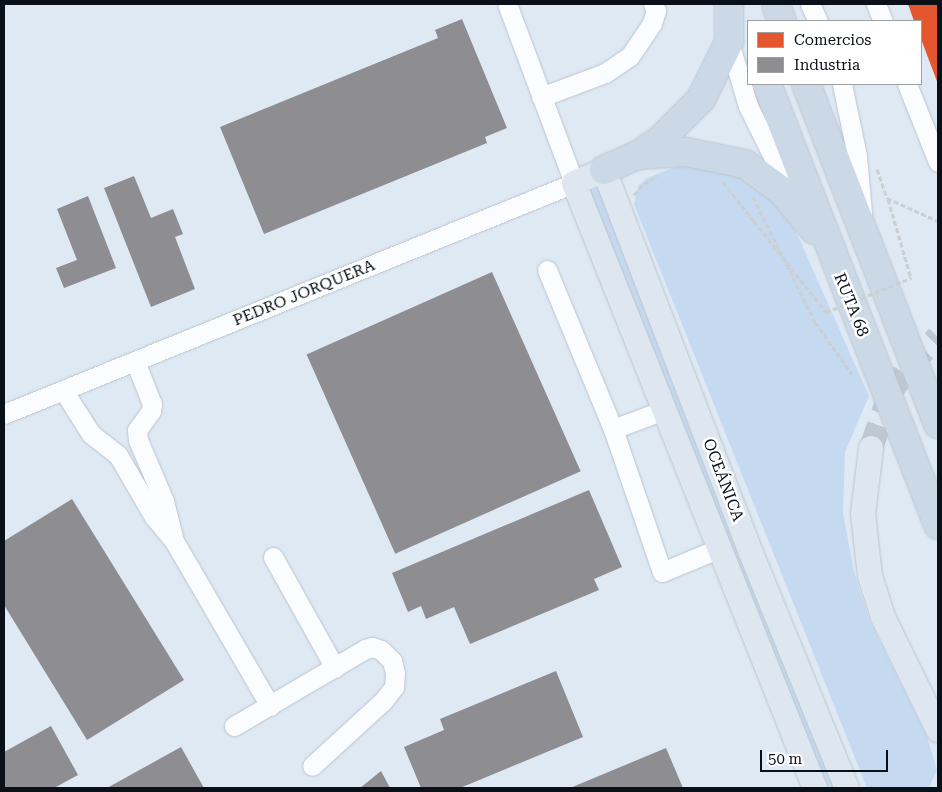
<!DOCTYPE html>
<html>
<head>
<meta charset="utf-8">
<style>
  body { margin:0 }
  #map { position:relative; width:942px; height:792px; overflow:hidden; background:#dee9f4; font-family:"Roboto Serif",serif }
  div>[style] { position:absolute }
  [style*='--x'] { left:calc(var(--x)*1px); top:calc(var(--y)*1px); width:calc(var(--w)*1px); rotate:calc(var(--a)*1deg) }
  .green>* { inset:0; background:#c5daf0; transform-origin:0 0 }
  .shops>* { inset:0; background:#e4572e }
  .industry>* { inset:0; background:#8d8d92; transform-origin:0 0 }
  .major-tunnel>* { height:24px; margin-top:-12px; transform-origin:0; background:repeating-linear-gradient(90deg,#bec8d3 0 24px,transparent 0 36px) }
  .path>* { height:3px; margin-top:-1.5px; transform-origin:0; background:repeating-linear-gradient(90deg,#cbcfd2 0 5px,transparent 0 7.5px) }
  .roads { filter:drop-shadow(0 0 1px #bcc4cd) drop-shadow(0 0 1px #bcc4cd) }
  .minor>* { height:19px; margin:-9.5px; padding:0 9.5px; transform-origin:9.5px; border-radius:9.5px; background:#fafcfd }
  .major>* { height:24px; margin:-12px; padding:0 12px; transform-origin:12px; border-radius:12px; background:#dee6ef }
  .highway>* { height:28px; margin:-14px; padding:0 14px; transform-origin:14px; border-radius:14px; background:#cbd9e6 }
  .path-bridge>* { height:3px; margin-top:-1.5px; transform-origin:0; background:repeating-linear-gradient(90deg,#cbcfd2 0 5px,transparent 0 7.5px) }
  span { translate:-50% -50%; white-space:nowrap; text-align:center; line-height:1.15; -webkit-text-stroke:5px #fff; paint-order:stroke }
  .street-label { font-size:16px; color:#0a1017 }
  .frame { position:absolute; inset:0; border:5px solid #0a1017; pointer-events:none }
  .legend { position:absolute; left:747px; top:20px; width:175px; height:65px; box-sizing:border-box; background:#fff; border:1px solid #9d9fa2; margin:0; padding:6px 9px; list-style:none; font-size:15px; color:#0a1017 }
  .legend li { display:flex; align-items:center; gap:10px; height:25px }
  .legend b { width:25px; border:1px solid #9d9fa2 }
  .scale { position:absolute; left:760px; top:750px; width:128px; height:22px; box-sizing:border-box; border:2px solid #0a1017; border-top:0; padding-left:6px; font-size:15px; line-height:18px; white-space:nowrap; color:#0a1017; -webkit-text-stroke:4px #fff; paint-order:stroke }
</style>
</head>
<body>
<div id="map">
  <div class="green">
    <i style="clip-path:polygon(690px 161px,732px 165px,775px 197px,797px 234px,869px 396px,845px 452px,843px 513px,854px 572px,869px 619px,927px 737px,937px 770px,929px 788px,867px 788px,634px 204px,638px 186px,647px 178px)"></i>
    <i style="left:616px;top:181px;width:651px;height:35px;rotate:69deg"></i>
  </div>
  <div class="shops">
    <i style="clip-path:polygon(908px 4px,938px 4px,938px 84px,921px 39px,921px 21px,914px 21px)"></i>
  </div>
  <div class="industry">
    <i style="clip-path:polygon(462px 19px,507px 128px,485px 137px,487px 143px,264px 234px,220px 127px,438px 38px,435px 30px)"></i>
    <i style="clip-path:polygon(134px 176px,151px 218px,173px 209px,183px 234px,175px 237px,195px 289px,151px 307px,104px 188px)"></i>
    <i style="clip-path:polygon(88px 196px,116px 268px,64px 288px,56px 268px,77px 260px,57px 209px)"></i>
    <i style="left:492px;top:272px;width:218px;height:203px;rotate:66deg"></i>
    <i style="clip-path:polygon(589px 490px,622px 567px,594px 579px,599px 590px,470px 644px,454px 607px,426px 619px,421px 606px,408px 612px,392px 573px)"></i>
    <i style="clip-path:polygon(72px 499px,184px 680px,87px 740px,4px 605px,4px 541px)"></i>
    <i style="clip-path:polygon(556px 671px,583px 737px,460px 788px,421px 788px,404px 747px,444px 730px,440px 719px)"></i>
    <i style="clip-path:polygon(51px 726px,78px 775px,54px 788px,4px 788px,4px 752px)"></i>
    <i style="clip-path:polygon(181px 747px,204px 788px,107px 788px)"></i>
    <i style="clip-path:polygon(666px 748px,683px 788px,570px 788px)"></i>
    <i style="clip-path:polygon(381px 771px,390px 788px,360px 788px)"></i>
  </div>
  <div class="major-tunnel">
    <i style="--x:871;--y:448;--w:58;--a:-70.9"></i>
    <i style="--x:890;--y:393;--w:32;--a:-55"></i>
    <i style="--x:908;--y:367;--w:42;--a:-45"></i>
  </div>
  <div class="path">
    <i style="--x:877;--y:169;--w:31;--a:71"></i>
    <i style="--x:887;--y:198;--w:56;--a:24.3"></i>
    <i style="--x:723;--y:182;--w:50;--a:51.5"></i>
    <i style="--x:634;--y:195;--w:15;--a:-48"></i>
    <i style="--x:644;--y:184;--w:16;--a:-30"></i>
    <i style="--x:753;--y:197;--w:140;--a:63.6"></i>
    <i style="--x:815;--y:322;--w:64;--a:54.6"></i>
    <i style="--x:888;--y:199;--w:82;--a:73.8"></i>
  </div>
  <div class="roads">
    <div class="minor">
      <i style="--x:810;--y:4;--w:19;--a:65"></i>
      <i style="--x:876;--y:4;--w:18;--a:68"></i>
      <i style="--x:729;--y:42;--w:67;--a:73.5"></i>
      <i style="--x:748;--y:106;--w:99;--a:63.7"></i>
      <i style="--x:842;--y:84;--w:74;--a:78.2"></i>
      <i style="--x:857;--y:156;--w:56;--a:84.9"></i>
      <i style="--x:907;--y:84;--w:84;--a:68.3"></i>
      <i style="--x:541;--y:97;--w:68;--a:-20.6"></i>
      <i style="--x:605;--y:73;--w:30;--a:-34"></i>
      <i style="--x:630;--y:56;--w:40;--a:-56"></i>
      <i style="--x:652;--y:23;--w:13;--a:-72"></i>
      <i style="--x:656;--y:11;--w:8;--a:-113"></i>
      <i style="--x:547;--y:270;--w:172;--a:67.5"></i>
      <i style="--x:613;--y:429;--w:151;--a:71.1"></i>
      <i style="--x:662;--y:572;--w:63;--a:-22.5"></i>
      <i style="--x:135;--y:361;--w:46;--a:68.4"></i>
      <i style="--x:152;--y:404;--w:7;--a:98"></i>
      <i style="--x:151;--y:411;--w:24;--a:126"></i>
      <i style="--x:137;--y:430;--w:10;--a:84"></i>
      <i style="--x:138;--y:440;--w:66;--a:66.9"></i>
      <i style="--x:164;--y:501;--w:37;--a:76"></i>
      <i style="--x:63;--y:390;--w:52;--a:57.5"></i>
      <i style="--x:91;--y:434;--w:34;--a:38"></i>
      <i style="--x:118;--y:455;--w:72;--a:59.9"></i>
      <i style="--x:154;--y:517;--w:31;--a:50"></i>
      <i style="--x:174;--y:541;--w:191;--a:59.8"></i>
      <i style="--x:4;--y:414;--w:615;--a:-22.06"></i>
      <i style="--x:574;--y:183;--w:191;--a:-110.5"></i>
      <i style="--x:613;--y:429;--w:54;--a:-20.4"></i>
      <i style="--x:273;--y:557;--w:127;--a:60.8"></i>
      <i style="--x:234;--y:726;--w:152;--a:-30.4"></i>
      <i style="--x:365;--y:649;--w:7;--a:-16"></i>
      <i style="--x:372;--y:647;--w:9;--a:18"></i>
      <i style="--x:381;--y:650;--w:16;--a:45"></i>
      <i style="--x:392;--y:661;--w:12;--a:76"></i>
      <i style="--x:395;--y:673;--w:14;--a:94"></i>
      <i style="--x:394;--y:687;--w:18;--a:128"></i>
      <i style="--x:383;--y:701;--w:96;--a:137.5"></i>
    </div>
    <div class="major">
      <i style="--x:871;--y:448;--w:66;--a:96.9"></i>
      <i style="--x:863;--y:514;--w:62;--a:83.6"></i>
      <i style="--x:870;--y:576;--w:43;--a:72.4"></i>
      <i style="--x:883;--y:617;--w:126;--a:64"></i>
      <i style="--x:815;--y:788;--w:651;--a:-111.72"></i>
      <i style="--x:574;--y:183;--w:33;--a:-23"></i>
      <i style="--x:604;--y:170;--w:410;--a:69"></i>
      <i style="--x:751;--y:553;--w:254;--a:67.8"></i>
    </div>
    <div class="highway">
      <i style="--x:776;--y:4;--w:18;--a:71"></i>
      <i style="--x:767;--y:84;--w:473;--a:68.8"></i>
      <i style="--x:806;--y:84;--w:365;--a:68.8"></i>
      <i style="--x:638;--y:155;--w:48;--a:-3.6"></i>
      <i style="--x:686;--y:152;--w:60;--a:11.5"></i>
      <i style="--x:745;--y:164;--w:46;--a:36.1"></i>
      <i style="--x:782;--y:191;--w:50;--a:50.6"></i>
      <i style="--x:604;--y:170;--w:37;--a:-24"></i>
      <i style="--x:638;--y:155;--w:27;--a:-34"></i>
      <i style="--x:660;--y:140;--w:58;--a:-45"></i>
      <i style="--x:701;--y:99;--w:64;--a:-63.8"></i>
      <i style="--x:729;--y:42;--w:38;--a:-90"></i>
    </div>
  </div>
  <div class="path-bridge">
    <i style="--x:754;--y:221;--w:116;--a:51.6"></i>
    <i style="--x:826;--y:312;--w:92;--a:-21.8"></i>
  </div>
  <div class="street-label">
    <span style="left:304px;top:293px;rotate:-22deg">PEDRO JORQUERA</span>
    <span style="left:851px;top:305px;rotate:68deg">RUTA 68</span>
    <span style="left:723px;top:480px;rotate:69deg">OCEÁNICA</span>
  </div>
  <div class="frame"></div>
  <ul class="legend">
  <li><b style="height:14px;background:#e4572e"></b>Comercios</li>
  <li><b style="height:14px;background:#8d8d92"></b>Industria</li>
  </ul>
  <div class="scale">50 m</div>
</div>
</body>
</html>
